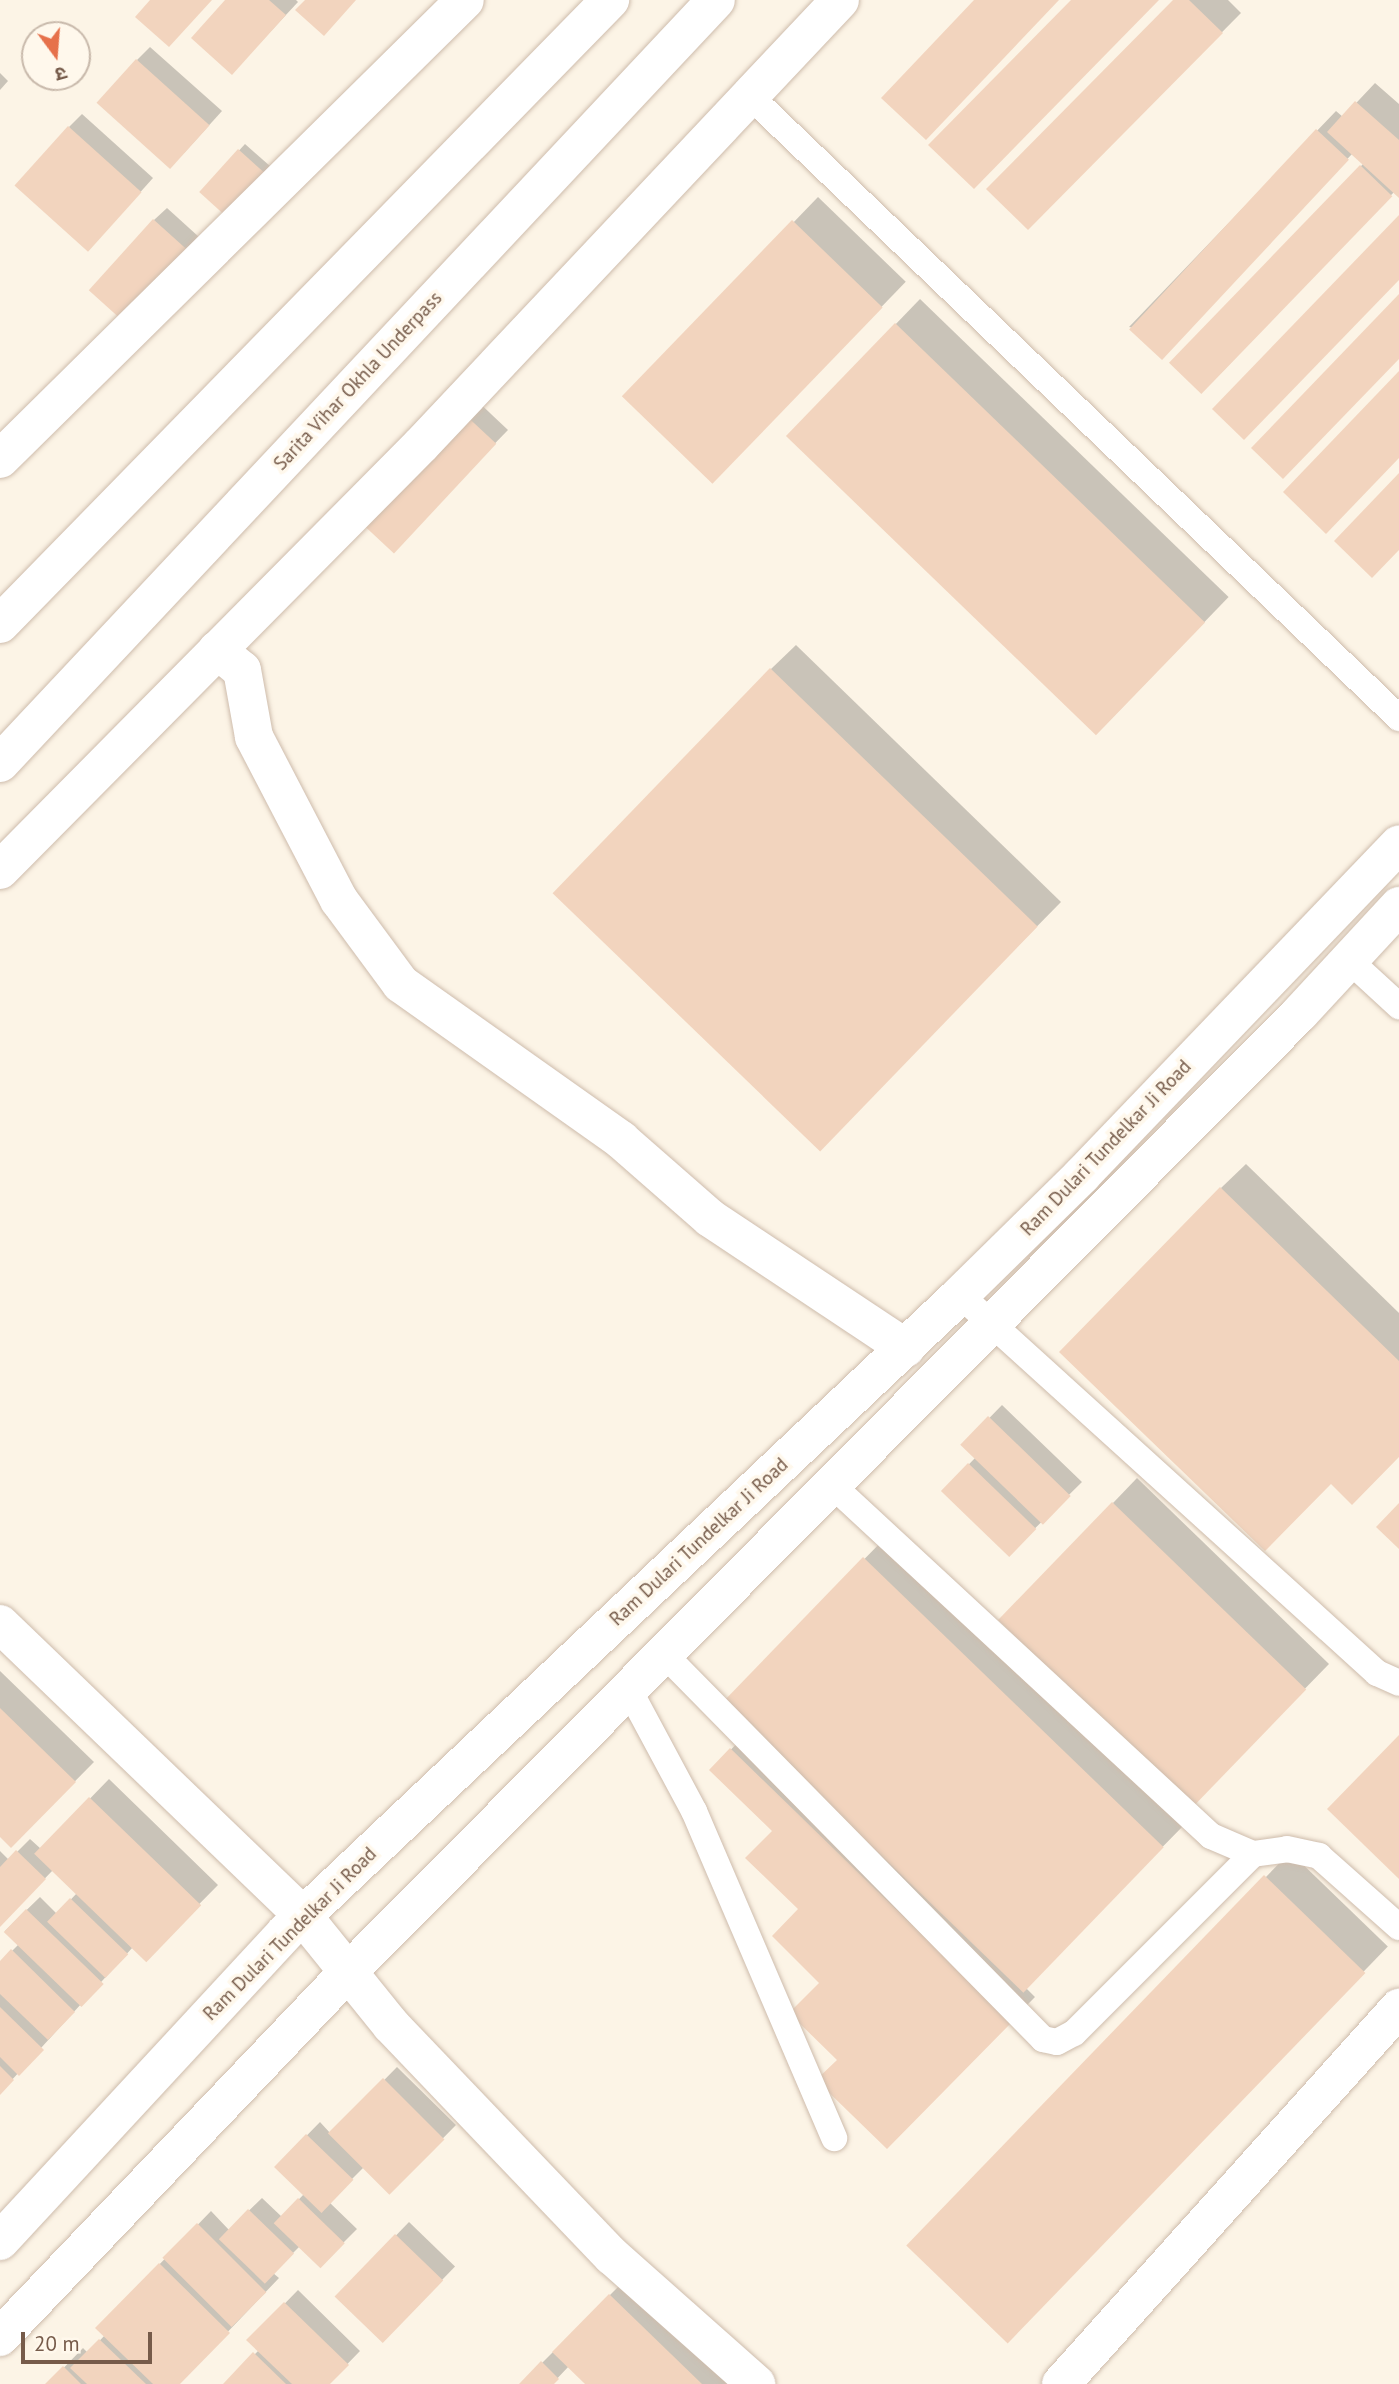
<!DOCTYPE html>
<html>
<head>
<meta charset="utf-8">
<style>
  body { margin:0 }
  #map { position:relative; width:1399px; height:2384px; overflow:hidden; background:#fcf4e6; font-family:"PT Sans","Noto Sans Devanagari",sans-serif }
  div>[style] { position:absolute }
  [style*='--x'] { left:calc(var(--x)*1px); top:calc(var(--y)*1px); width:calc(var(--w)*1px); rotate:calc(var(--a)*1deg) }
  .shadow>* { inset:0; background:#0003; transform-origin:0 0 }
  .building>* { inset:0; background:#f2d4be; transform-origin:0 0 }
  .roads { filter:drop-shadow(0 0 2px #cebcac) drop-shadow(0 0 2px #cebcac) }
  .service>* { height:26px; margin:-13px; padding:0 13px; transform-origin:13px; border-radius:13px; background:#fff }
  .minor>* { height:38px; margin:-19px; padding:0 19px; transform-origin:19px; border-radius:19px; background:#fff }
  .tertiary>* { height:38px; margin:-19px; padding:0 19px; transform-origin:19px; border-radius:19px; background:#fff }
  .secondary>* { height:38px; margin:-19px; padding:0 19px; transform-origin:19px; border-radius:19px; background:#fff }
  span { translate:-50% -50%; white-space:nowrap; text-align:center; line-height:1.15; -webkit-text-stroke:7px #fff8ec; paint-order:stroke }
  .street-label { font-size:19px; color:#765b4a }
  .north { position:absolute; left:21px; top:21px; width:70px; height:70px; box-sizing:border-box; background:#fff8ec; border:2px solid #c8b9ab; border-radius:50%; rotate:164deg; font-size:19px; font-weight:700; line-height:28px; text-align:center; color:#765b4a }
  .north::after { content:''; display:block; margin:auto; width:24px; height:32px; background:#e6714b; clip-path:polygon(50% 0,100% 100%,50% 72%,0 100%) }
  .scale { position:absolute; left:21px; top:2332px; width:131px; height:32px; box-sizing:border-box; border:4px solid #765b4a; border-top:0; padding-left:9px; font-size:21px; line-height:24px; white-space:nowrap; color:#765b4a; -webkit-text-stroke:5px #fff8ec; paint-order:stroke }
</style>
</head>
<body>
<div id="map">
  <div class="shadow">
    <i style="clip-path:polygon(228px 0,296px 0,298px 2px,244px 60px)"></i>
    <i style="clip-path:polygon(1176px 0,1228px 0,1241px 13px,1028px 228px)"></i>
    <i style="clip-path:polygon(150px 47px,222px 111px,184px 153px,137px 60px)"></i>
    <i style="clip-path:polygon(0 73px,8px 81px,0 90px)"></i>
    <i style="clip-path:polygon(1375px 83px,1399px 104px,1399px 195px,1395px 191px,1221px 373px,1172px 363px,1364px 163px,1353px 153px,1177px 336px,1129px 327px,1336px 111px,1343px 117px)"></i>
    <i style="clip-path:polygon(82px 114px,153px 178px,101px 236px,69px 127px)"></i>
    <i style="clip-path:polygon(245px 144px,270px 166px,232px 207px,202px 191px)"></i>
    <i style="left:818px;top:197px;width:122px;height:277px;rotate:44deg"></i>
    <i style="clip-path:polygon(167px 208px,199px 237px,136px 306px,154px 220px)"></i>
    <i style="left:920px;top:299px;width:429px;height:190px;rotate:44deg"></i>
    <i style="clip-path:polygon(473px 397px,508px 430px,392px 549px)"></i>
    <i style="clip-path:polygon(796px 645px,1061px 902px,819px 1148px,771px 669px)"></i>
    <i style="clip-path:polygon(1246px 1164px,1399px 1313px,1399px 1455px,1331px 1482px,1221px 1188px)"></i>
    <i style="clip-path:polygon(1002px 1405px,1082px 1482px,1009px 1554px,943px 1491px,976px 1457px,963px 1445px)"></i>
    <i style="clip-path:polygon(1137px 1478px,1329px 1664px,1216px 1780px,1113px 1503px)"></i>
    <i style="clip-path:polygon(889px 1534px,1186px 1823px,1025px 1987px,1035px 1997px,887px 2146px,839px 2060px,822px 1983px,775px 1831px,711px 1770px,751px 1729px,724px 1702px)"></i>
    <i style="clip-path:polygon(0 1671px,94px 1762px,11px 1846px,0 1835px)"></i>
    <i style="clip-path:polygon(109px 1779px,218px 1885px,145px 1959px,133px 1947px,0 2093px,0 1963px,19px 1944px,5px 1931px,40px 1897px,57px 1914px,77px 1893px,53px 1870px,0 1925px,0 1851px,9px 1860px,30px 1839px,41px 1849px)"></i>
    <i style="left:1290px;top:1852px;width:136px;height:547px;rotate:44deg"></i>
    <i style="clip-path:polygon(397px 2067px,456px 2125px,390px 2192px,364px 2167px,329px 2202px,357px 2229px,320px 2266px,300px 2246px,273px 2273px,279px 2278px,178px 2384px,48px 2384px,83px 2348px,88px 2353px,105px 2335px,98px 2328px,211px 2211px,229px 2230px,262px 2198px,282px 2217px,304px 2194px,276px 2167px,320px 2122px,331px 2134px)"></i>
    <i style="left:409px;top:2222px;width:64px;height:103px;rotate:44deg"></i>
    <i style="clip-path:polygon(629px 2276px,740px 2384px,588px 2384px,569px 2366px,552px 2384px,521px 2384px)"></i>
    <i style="clip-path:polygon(298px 2290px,360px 2351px,328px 2384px,225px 2384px,259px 2350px,249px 2340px)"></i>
  </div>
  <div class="building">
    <i style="clip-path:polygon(150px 0,212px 0,169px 47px,135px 17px)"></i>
    <i style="clip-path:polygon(225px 0,269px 0,286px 15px,232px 75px,191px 38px)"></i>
    <i style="clip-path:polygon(305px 0,356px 0,324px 36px,295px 10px)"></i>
    <i style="clip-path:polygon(974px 0,1059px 0,926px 140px,881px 98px)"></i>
    <i style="clip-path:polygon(1071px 0,1159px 0,974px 189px,928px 145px)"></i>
    <i style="clip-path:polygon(1173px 0,1189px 0,1223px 33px,1028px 230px,986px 189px)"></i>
    <i style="left:136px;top:59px;width:99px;height:59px;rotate:42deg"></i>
    <i style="clip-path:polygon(1355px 101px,1399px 140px,1399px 198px,1327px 132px)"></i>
    <i style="left:68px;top:126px;width:99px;height:80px;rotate:42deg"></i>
    <i style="left:1316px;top:129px;width:45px;height:274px;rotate:43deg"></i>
    <i style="left:238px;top:149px;width:36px;height:58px;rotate:42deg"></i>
    <i style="left:1360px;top:165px;width:45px;height:275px;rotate:44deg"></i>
    <i style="clip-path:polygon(1399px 215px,1399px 280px,1244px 440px,1212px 409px)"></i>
    <i style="left:153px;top:219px;width:46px;height:96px;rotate:42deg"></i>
    <i style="left:792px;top:220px;width:126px;height:245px;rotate:44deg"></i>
    <i style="clip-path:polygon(1399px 294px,1399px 359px,1283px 479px,1251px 448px)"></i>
    <i style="left:895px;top:323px;width:431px;height:157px;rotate:44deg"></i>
    <i style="clip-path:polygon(1399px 371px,1399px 458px,1326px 534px,1283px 492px)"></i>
    <i style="left:459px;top:409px;width:51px;height:150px;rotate:43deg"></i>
    <i style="clip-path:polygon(1399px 473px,1399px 550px,1372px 578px,1334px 541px)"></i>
    <i style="left:770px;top:668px;width:372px;height:313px;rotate:44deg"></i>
    <i style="clip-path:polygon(1220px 1187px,1399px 1361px,1399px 1457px,1352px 1505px,1331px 1484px,1265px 1551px,1059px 1352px)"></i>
    <i style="left:988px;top:1416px;width:115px;height:40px;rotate:44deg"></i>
    <i style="left:968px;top:1463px;width:95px;height:39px;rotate:44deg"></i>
    <i style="left:1112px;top:1502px;width:270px;height:164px;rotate:44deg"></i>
    <i style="clip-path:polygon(1399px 1503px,1399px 1549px,1376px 1527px)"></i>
    <i style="left:863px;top:1557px;width:418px;height:202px;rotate:44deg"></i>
    <i style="clip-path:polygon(0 1708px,76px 1782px,11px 1848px,0 1837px)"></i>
    <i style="clip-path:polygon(1399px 1735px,1399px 1879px,1327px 1809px)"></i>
    <i style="clip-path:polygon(730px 1748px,1012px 2022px,887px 2149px,816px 2080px,837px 2060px,789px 2013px,819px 1983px,772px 1936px,798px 1909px,745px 1858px,772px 1831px,709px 1770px)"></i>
    <i style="left:89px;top:1797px;width:156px;height:79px;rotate:44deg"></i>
    <i style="clip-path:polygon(16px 1850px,46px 1879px,0 1927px,0 1867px)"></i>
    <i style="left:1264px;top:1875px;width:141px;height:515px;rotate:44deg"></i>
    <i style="left:70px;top:1898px;width:81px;height:33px;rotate:44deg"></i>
    <i style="left:26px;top:1909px;width:108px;height:32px;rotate:44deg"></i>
    <i style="clip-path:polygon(11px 1949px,75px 2012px,48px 2040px,0 1994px,0 1961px)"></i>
    <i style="clip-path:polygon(0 2007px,44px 2050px,19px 2076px,0 2057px)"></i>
    <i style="clip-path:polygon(0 2066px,14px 2080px,0 2095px)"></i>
    <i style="left:383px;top:2078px;width:87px;height:78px;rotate:45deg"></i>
    <i style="left:306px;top:2134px;width:66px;height:46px;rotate:44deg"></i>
    <i style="left:298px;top:2198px;width:65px;height:35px;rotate:44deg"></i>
    <i style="left:248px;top:2209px;width:64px;height:42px;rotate:44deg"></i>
    <i style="left:197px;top:2223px;width:98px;height:49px;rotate:45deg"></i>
    <i style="left:395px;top:2234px;width:67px;height:87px;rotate:44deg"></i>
    <i style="clip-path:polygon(159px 2263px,230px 2333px,180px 2384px,153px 2384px,95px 2328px)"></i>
    <i style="clip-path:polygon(609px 2294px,702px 2384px,585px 2384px,552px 2352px)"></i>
    <i style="clip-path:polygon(284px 2302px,349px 2365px,330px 2384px,292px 2384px,246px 2340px)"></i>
    <i style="clip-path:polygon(99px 2339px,146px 2384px,87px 2384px,70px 2368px)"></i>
    <i style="clip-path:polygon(253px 2352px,286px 2384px,223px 2384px)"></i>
    <i style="clip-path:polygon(541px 2361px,559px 2379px,554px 2384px,519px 2384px)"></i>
    <i style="clip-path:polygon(63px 2366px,81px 2384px,45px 2384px)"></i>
  </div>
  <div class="roads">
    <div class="service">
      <i style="--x:750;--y:96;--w:899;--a:43.78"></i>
      <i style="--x:1350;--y:961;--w:67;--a:42.6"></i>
      <i style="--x:960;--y:1295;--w:563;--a:42.19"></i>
      <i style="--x:1377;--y:1673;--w:24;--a:24"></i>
      <i style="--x:831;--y:1484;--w:518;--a:42.81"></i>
      <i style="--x:1211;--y:1836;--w:46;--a:23.2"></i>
      <i style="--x:1253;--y:1854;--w:34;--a:-8"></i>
      <i style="--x:1287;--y:1849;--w:33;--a:12"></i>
      <i style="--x:1319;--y:1856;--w:107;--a:41.6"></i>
      <i style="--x:663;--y:1653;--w:542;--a:45.45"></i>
      <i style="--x:1043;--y:2039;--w:14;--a:12"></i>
      <i style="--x:1057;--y:2042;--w:19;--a:-28"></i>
      <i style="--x:1074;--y:2033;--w:253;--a:-45"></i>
      <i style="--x:628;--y:1688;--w:140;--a:61.8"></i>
      <i style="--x:694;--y:1811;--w:356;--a:66.8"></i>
    </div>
    <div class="minor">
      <i style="--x:217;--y:650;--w:32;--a:39"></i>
      <i style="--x:242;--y:670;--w:68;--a:79.8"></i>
      <i style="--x:254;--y:737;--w:184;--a:62.5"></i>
      <i style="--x:339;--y:900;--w:104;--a:53.6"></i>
      <i style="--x:401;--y:984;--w:270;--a:35.3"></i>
      <i style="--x:621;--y:1140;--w:118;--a:41.2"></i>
      <i style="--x:710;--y:1218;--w:235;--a:33.6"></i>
      <i style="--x:0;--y:1624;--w:421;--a:43.9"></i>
      <i style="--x:303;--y:1916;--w:140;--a:51.1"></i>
      <i style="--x:391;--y:2025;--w:320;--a:46.3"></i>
      <i style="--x:612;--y:2256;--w:193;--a:41.6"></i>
      <i style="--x:1061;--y:2384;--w:506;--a:-48.05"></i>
    </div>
    <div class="tertiary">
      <i style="--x:0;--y:459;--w:653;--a:-44.63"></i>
      <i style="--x:0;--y:870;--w:598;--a:-45.27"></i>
      <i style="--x:421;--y:445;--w:611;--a:-46.72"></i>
      <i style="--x:0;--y:2241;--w:421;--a:-47.2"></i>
      <i style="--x:286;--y:1932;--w:927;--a:-43.38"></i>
      <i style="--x:960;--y:1295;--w:171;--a:-44.5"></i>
      <i style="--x:1082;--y:1175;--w:458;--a:-46.2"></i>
      <i style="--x:0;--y:2337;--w:506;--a:-46.36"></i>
      <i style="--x:349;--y:1971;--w:1350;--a:-45.21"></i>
      <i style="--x:1300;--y:1013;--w:146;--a:-47.2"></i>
    </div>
    <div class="secondary">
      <i style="--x:0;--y:624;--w:873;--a:-45.65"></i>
      <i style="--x:0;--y:763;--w:1046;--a:-46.82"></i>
    </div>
  </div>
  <div class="street-label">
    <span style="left:358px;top:381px;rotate:-47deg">Sarita Vihar Okhla Underpass</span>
    <span style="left:1106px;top:1148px;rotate:-46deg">Ram Dulari Tundelkar Ji Road</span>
    <span style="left:699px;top:1542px;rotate:-43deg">Ram Dulari Tundelkar Ji Road</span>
    <span style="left:290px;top:1934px;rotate:-45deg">Ram Dulari Tundelkar Ji Road</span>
  </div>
  <div class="north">उ</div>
  <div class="scale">20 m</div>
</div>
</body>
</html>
